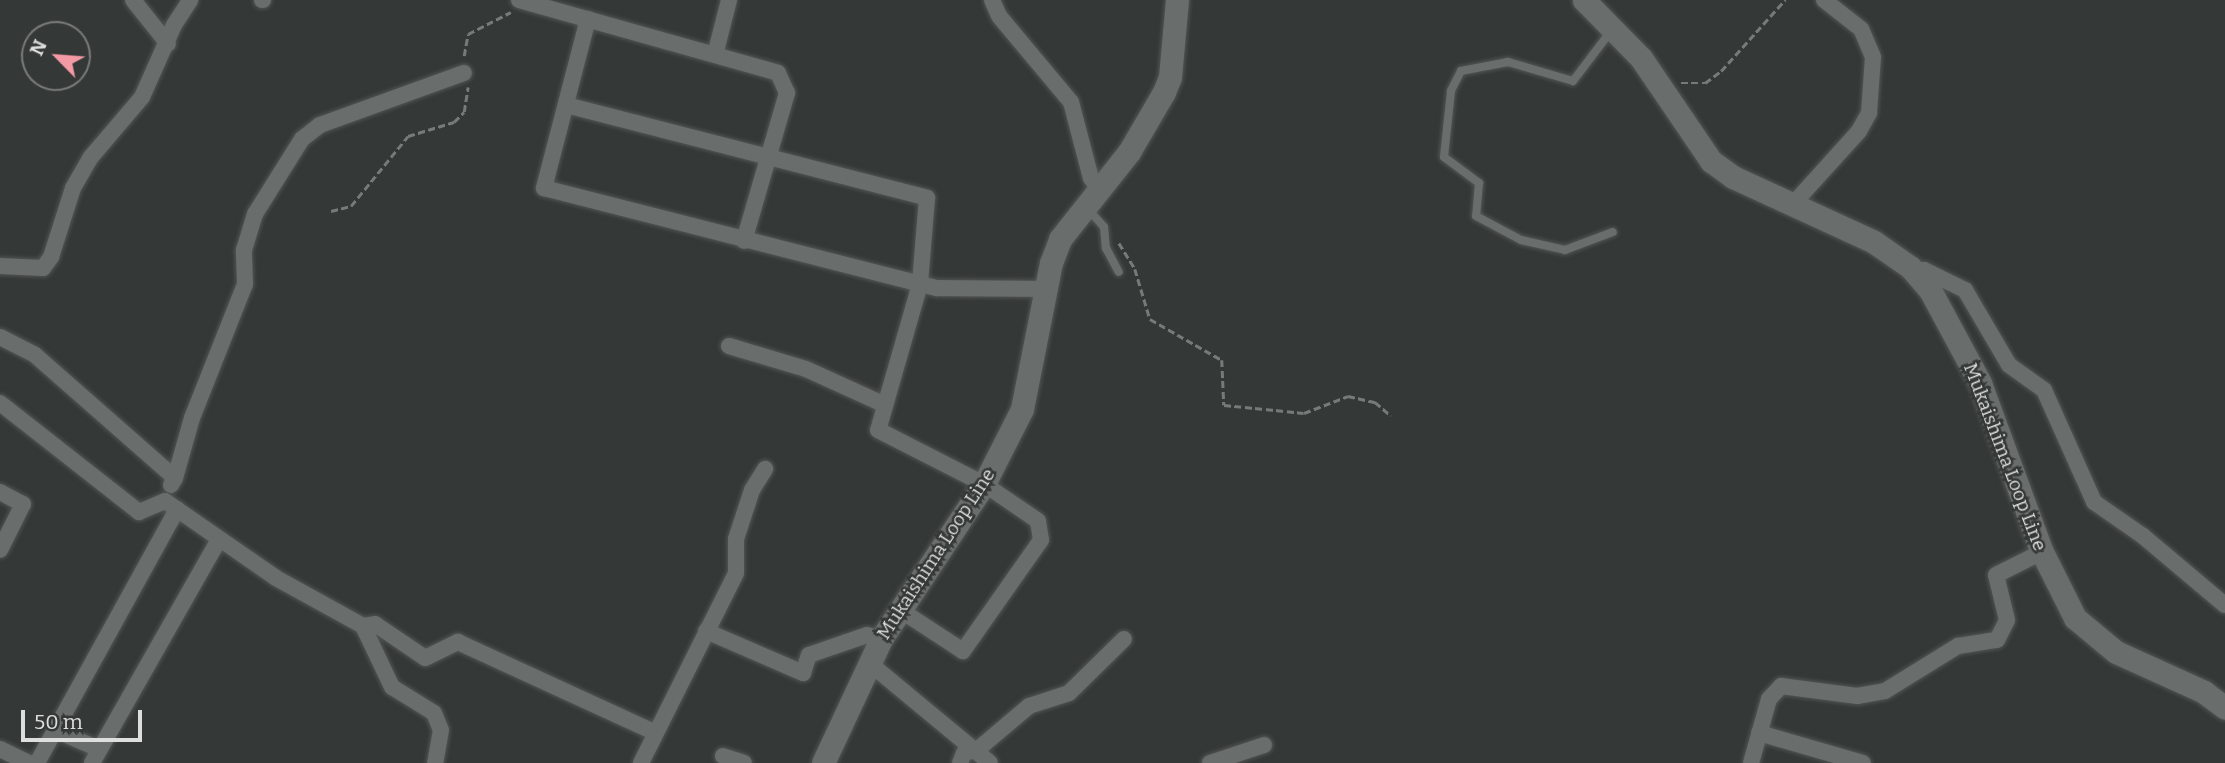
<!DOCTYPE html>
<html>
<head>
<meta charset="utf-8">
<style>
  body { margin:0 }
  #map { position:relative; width:2225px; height:763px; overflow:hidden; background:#343837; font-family:Bitter,serif }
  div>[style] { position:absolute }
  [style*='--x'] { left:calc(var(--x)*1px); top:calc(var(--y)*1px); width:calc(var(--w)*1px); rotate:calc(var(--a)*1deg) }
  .path>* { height:2.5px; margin-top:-1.25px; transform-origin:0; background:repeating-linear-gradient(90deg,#767a79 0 7px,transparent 0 10.5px) }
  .roads { filter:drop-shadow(0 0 2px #515554) drop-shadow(0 0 2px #515554) }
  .lane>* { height:8px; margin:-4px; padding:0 4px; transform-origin:4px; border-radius:4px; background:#696e6c }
  .street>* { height:16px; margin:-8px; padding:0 8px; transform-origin:8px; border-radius:8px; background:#696e6c }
  .secondary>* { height:23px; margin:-11.5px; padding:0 11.5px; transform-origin:11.5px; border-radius:11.5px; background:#696e6c }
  span { translate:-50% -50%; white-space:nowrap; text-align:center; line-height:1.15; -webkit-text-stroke:5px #343837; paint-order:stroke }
  .street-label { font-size:19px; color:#dddfde }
  .north { position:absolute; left:21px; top:21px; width:70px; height:70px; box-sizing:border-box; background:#343837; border:2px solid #787b7a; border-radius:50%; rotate:295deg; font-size:19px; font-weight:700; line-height:28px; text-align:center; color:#dddfde }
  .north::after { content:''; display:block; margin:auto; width:24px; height:32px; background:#f49aa4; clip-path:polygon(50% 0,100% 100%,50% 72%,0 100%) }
  .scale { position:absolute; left:21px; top:710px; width:121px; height:32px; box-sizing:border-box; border:4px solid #dddfde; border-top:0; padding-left:9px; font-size:21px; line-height:24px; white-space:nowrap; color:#dddfde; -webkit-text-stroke:5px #343837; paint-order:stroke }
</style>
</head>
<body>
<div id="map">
  <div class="path">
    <i style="--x:464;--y:56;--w:22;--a:-80"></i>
    <i style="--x:468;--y:34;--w:48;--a:-27.1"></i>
    <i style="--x:1681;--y:83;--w:24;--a:0"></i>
    <i style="--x:1705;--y:83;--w:20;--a:-37"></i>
    <i style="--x:1721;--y:71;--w:96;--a:-48"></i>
    <i style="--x:331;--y:211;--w:21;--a:-14"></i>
    <i style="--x:351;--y:206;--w:90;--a:-50.8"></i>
    <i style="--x:408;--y:136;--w:48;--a:-16.9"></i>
    <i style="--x:454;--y:122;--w:14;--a:-45"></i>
    <i style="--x:464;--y:112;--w:25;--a:-81"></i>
    <i style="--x:1119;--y:243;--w:31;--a:58"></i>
    <i style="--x:1135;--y:269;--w:52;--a:73.3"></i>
    <i style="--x:1150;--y:319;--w:83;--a:29.7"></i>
    <i style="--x:1222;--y:360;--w:45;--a:87.5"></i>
    <i style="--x:1224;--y:405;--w:80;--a:5.7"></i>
    <i style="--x:1304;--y:413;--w:47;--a:-21.1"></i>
    <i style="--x:1348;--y:396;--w:28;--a:13"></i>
    <i style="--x:1375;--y:402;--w:21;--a:41"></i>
  </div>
  <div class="roads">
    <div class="lane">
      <i style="--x:1611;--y:31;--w:63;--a:127.2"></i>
      <i style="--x:1573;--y:81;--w:68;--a:-163.7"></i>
      <i style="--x:1508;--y:62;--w:48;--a:169.2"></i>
      <i style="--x:1461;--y:71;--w:22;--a:117"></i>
      <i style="--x:1451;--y:91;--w:66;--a:96.1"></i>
      <i style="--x:1444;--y:157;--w:44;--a:36.6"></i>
      <i style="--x:1479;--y:183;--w:33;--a:95"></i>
      <i style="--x:1476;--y:216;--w:51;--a:28.1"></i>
      <i style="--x:1521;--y:240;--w:45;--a:12.8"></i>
      <i style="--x:1565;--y:250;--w:51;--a:-20.6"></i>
      <i style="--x:1087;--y:208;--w:25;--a:48"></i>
      <i style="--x:1104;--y:227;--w:21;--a:85"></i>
      <i style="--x:1106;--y:248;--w:27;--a:62"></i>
    </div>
    <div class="street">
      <i style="--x:133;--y:0;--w:56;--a:51.5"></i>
      <i style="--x:262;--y:0;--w:1;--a:0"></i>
      <i style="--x:519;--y:0;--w:269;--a:15.7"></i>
      <i style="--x:778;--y:73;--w:22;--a:66"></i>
      <i style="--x:787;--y:93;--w:154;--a:106.2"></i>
      <i style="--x:992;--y:0;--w:17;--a:66"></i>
      <i style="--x:999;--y:16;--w:112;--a:50.1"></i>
      <i style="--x:1071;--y:102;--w:79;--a:75.3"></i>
      <i style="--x:1091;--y:178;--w:14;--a:54"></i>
      <i style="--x:588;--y:19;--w:175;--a:104.6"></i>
      <i style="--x:544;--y:188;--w:406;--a:14.3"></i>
      <i style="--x:937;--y:288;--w:109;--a:0.5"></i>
      <i style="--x:715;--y:55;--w:57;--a:-75.7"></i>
      <i style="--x:566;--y:105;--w:373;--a:14.4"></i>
      <i style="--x:927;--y:198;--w:86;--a:94.7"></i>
      <i style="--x:920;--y:284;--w:152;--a:106"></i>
      <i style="--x:878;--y:430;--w:119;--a:27"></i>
      <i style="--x:984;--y:484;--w:65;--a:34.4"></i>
      <i style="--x:1038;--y:521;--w:19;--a:81"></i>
      <i style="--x:1041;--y:540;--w:136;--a:125.1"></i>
      <i style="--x:963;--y:651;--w:75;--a:-146.9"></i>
      <i style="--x:1794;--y:203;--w:97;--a:-47.9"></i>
      <i style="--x:1859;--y:131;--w:21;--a:-61"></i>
      <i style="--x:1869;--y:113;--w:56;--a:-85.9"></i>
      <i style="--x:1873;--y:57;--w:30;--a:-113"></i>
      <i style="--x:1861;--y:29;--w:47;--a:-141.9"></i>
      <i style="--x:0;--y:266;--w:43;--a:2.7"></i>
      <i style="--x:43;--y:268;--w:14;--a:-54"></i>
      <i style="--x:51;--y:257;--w:72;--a:-72.3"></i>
      <i style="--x:73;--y:188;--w:36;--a:-60"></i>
      <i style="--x:91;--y:157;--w:79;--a:-49.6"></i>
      <i style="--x:142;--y:97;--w:79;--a:-66"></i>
      <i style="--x:174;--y:25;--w:30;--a:-57"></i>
      <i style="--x:1918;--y:275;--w:8;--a:-40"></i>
      <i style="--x:1924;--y:270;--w:46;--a:26"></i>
      <i style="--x:1965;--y:290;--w:87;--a:59.6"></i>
      <i style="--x:2009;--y:365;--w:43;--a:35.5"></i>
      <i style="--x:2044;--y:390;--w:123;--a:65.9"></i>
      <i style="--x:2094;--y:502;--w:60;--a:34.8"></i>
      <i style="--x:2143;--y:536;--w:107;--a:40.1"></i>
      <i style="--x:0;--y:337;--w:39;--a:27"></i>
      <i style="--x:35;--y:355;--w:186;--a:41.3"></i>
      <i style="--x:175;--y:478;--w:8;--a:120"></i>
      <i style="--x:729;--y:346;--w:80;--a:16.6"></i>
      <i style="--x:806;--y:369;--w:87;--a:24.5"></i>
      <i style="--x:0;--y:403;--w:177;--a:38.1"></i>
      <i style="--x:139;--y:512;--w:28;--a:-23"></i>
      <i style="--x:165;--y:501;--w:135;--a:34.7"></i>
      <i style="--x:276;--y:578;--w:99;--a:28.9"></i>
      <i style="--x:363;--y:626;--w:68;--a:64.6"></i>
      <i style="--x:392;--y:687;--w:49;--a:31.8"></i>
      <i style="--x:434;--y:713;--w:18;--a:68"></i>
      <i style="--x:441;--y:730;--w:34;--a:100"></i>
      <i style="--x:175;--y:478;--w:62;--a:-74.2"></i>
      <i style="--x:192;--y:418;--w:144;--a:-68.4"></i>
      <i style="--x:245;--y:284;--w:34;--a:-92"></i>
      <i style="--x:244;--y:250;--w:38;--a:-73"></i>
      <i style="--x:255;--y:214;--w:89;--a:-57.9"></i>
      <i style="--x:302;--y:139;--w:23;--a:-38"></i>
      <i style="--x:320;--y:125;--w:153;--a:-19.9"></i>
      <i style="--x:0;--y:492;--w:26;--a:28"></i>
      <i style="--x:23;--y:504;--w:51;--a:116.6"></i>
      <i style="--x:363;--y:626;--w:12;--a:-9"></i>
      <i style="--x:375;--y:624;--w:60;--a:34.2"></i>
      <i style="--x:425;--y:658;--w:37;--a:-26"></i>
      <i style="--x:458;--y:642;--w:216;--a:24.7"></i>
      <i style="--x:706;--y:631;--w:106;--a:23.4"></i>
      <i style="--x:803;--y:673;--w:19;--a:-72"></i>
      <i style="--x:809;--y:655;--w:61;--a:-19"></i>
      <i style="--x:867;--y:635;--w:15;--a:16"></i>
      <i style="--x:868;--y:662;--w:158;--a:39.6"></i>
      <i style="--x:55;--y:730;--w:48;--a:23.4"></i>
      <i style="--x:1759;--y:733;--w:108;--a:16.1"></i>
      <i style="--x:0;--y:749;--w:32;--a:26"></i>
      <i style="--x:723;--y:756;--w:22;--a:18"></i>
      <i style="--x:37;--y:763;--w:290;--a:-61.1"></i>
      <i style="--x:92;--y:763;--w:257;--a:-60.4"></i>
      <i style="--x:641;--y:763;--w:212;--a:-63.4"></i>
      <i style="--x:736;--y:573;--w:34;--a:-90"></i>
      <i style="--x:736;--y:539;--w:52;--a:-71.9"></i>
      <i style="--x:752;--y:490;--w:25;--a:-58"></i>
      <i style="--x:960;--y:763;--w:11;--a:-68"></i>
      <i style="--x:964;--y:753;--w:13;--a:-13"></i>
      <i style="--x:977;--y:750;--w:68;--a:-40.2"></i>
      <i style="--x:1029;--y:706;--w:42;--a:-18"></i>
      <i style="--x:1069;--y:693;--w:77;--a:-44.5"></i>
      <i style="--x:1210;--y:763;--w:57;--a:-18.4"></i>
      <i style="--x:1751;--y:763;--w:66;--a:-74.3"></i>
      <i style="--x:1769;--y:699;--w:18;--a:-47"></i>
      <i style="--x:1781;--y:686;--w:77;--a:7.5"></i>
      <i style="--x:1857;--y:696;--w:28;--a:-10"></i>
      <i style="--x:1885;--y:691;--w:86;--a:-31.7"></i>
      <i style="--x:1958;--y:646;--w:39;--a:-9"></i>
      <i style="--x:1997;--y:640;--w:22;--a:-63"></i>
      <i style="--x:2007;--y:620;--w:46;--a:-103.7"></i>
      <i style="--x:1996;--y:575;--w:51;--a:-26.6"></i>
    </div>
    <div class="secondary">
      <i style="--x:1584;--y:0;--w:81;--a:45.5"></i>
      <i style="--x:1641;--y:58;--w:125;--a:55.8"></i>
      <i style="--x:1711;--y:161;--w:27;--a:36"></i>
      <i style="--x:1733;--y:177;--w:155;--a:24.7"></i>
      <i style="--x:1874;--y:242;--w:44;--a:34.8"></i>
      <i style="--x:1910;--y:267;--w:30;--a:49"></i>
      <i style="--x:1930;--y:290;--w:106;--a:61.7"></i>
      <i style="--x:1980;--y:383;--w:180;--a:69.9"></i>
      <i style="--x:2042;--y:552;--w:74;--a:63.4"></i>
      <i style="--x:2075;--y:618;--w:53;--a:39.7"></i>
      <i style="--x:2116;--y:652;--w:97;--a:24.4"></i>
      <i style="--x:2204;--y:692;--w:26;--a:37"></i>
      <i style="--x:823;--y:763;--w:137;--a:-64.9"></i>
      <i style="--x:881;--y:639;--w:186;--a:-56.4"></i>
      <i style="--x:984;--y:484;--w:84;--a:-63.1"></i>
      <i style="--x:1022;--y:409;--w:149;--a:-78.8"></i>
      <i style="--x:1051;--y:263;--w:26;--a:-69"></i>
      <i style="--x:1060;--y:239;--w:111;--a:-51.6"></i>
      <i style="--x:1129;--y:152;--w:69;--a:-59.7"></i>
      <i style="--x:1164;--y:92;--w:16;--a:-68"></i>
      <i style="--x:1170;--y:77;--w:77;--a:-84.8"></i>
    </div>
  </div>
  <div class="street-label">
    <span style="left:2005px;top:457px;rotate:69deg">Mukaishima Loop Line</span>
    <span style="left:936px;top:554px;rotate:-57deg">Mukaishima Loop Line</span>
  </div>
  <div class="north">N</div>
  <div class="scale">50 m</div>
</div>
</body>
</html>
